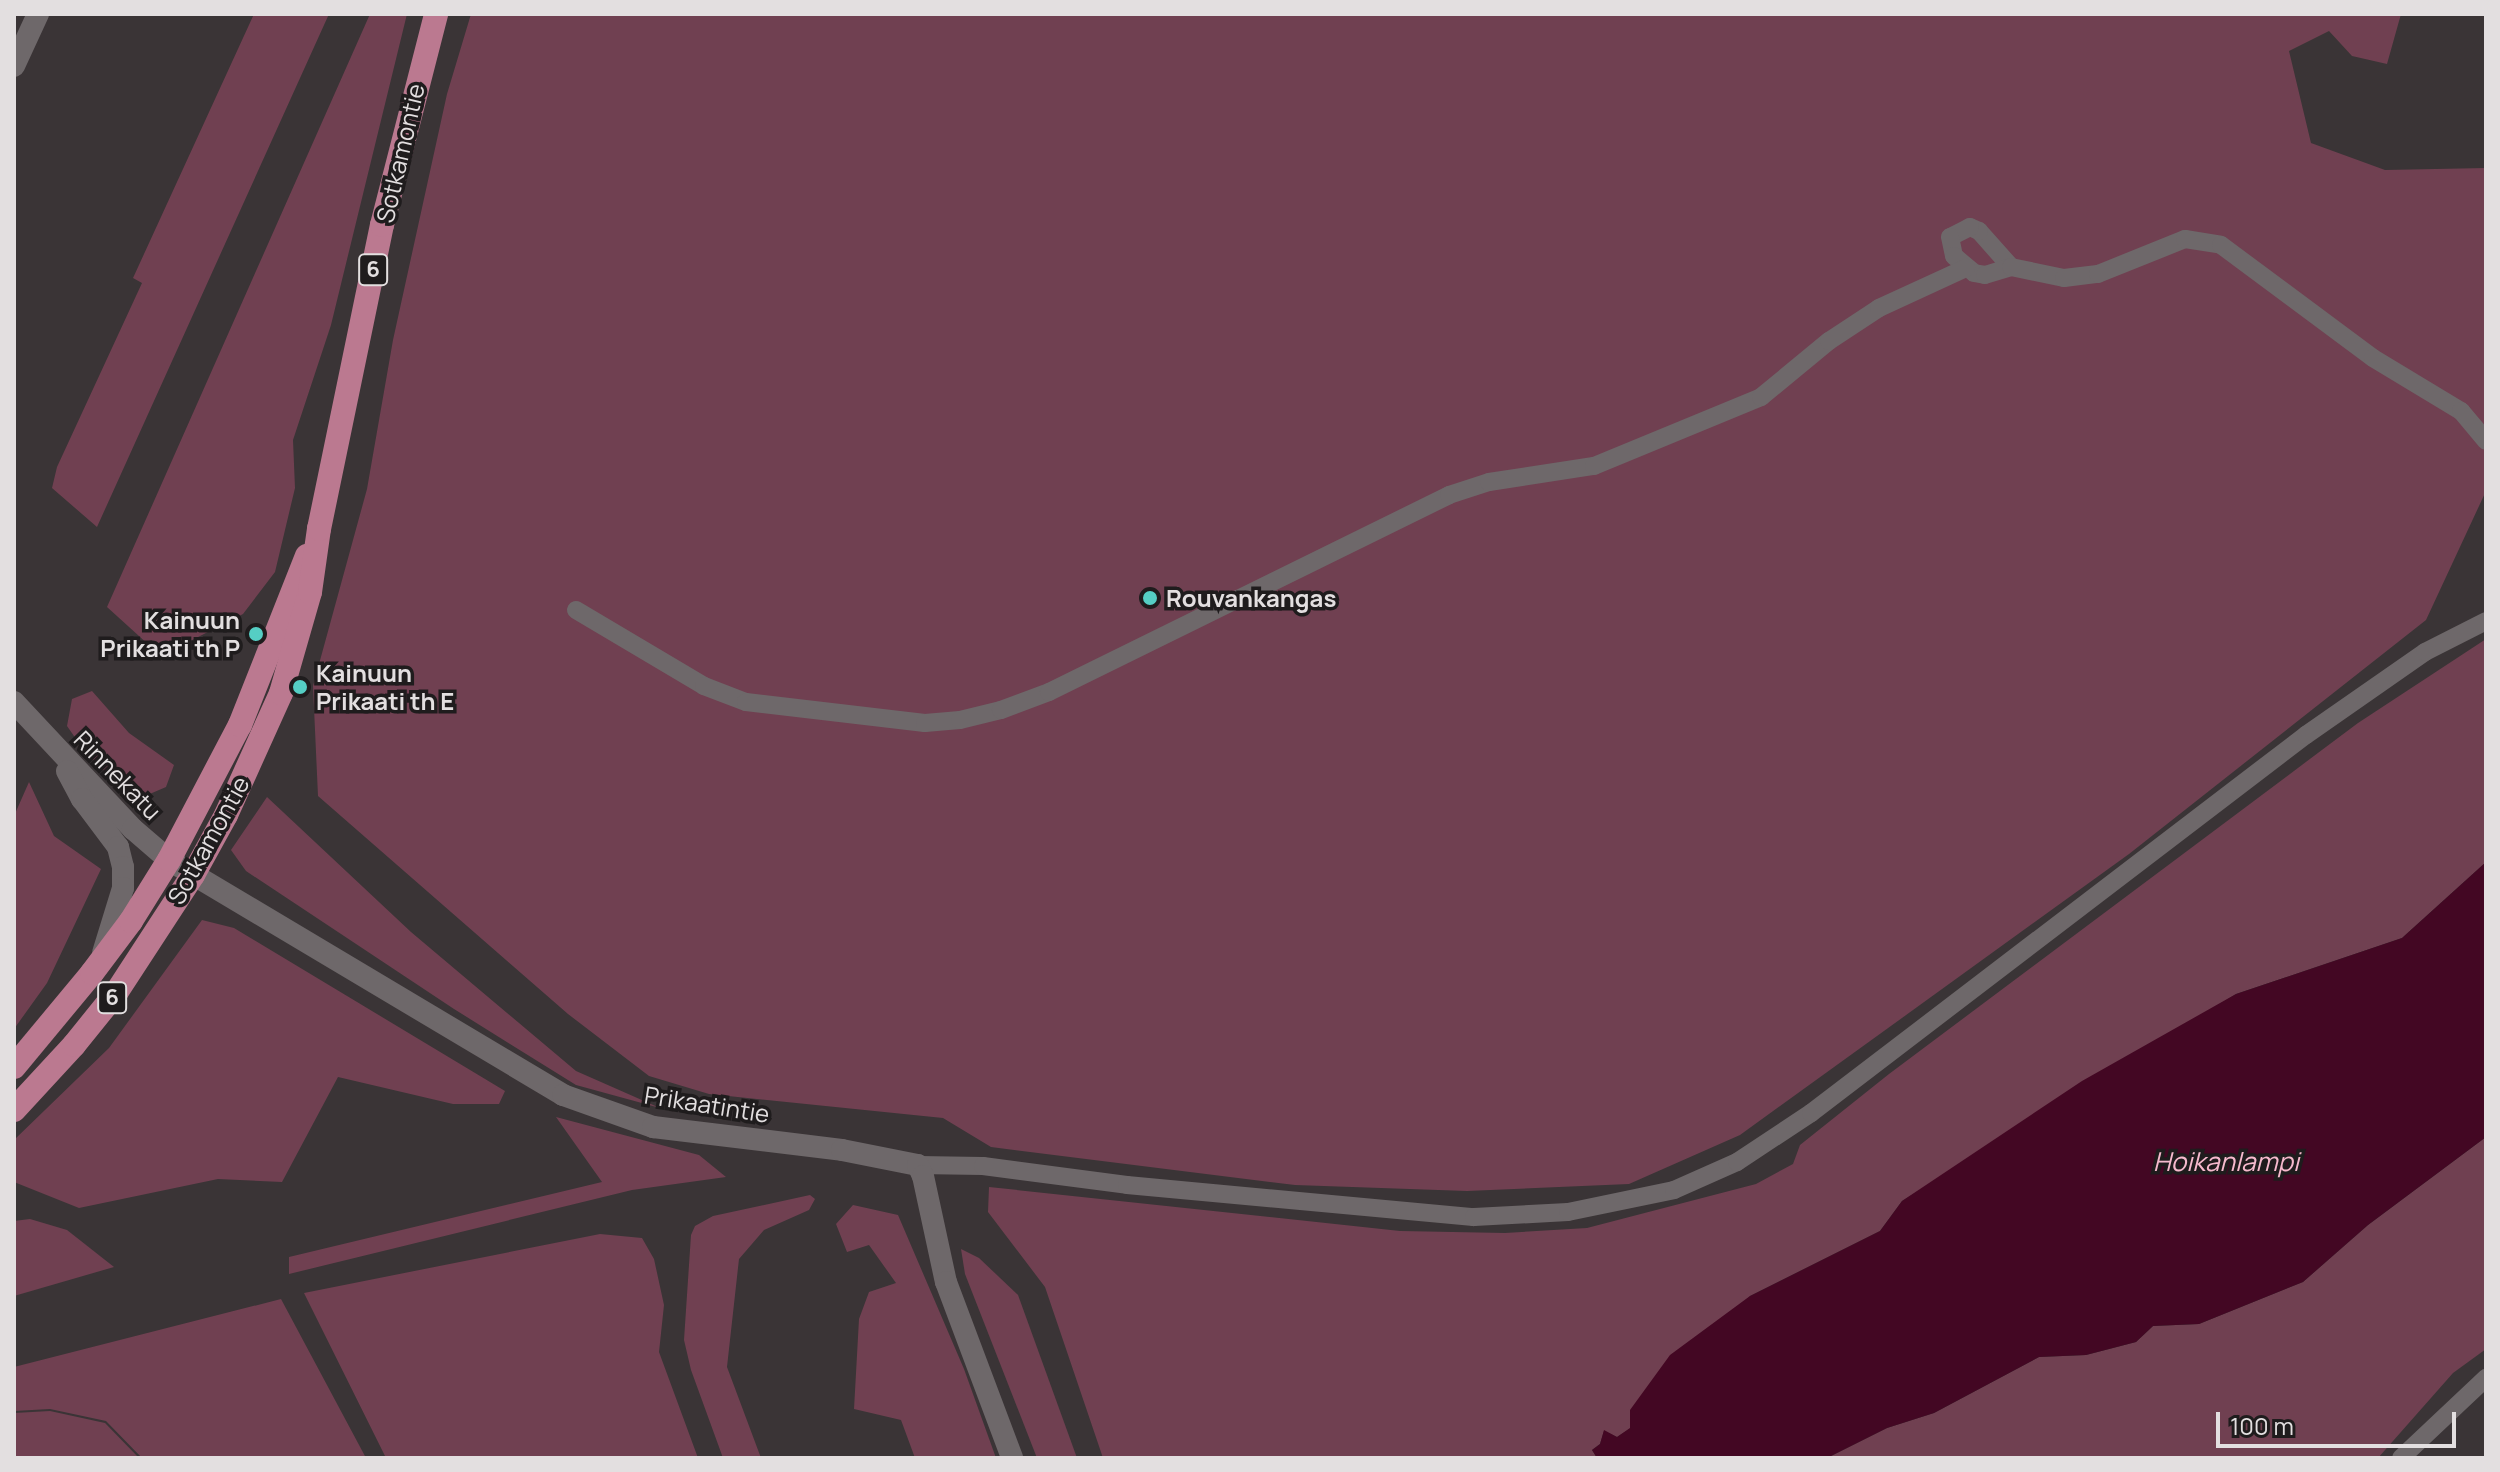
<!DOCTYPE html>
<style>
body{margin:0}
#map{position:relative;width:2500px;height:1472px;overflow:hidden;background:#3a3436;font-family:Manrope,sans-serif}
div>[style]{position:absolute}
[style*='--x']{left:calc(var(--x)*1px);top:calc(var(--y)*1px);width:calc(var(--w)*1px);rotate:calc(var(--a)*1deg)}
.green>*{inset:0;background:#704051}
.water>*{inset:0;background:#430723}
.minor>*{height:18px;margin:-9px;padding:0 9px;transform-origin:9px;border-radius:9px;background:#6e686a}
.tertiary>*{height:22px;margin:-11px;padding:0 11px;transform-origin:11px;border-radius:11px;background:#6e686a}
.trunk>*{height:24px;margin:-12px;padding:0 12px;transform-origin:12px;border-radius:12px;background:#bb7990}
.dots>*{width:22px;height:22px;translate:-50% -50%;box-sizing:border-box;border:4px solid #1f1c1d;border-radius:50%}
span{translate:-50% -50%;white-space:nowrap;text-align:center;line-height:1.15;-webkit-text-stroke:7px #1f1c1d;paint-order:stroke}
.shield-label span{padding:2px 6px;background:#1f1c1d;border:2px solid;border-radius:6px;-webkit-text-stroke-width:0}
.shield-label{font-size:22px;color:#e3dfe0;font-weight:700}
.street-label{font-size:24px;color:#e3dfe0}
.poi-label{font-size:24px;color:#e3dfe0;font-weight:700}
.left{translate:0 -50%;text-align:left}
.right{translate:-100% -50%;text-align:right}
.water-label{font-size:26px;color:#f6b9cd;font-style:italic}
.frame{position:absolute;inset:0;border:16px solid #e3dfe0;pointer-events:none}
.scale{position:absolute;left:2216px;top:1412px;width:240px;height:36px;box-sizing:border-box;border:4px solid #e3dfe0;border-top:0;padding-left:10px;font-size:24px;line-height:28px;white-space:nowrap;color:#e3dfe0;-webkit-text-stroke:6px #1f1c1d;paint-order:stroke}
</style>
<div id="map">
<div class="green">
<i style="clip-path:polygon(254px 14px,329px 14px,97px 527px,52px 488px,57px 467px,142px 283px,133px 278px)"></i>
<i style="clip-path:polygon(370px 14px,407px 14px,331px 325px,293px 440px,295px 488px,275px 572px,243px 614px,161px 656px,107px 607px)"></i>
<i style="clip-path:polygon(471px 14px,2401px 14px,2387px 64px,2352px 56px,2329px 31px,2289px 51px,2311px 143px,2385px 170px,2486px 168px,2486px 491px,2426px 620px,2129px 854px,1740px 1135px,1629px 1184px,1467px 1191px,1295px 1185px,991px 1147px,943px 1118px,709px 1094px,649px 1076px,568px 1014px,318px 796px,313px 686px,367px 489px,393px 340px,447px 94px)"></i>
<i style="clip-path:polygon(2486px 639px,2486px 862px,2402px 938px,2236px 994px,1902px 1201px,1880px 1231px,1750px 1296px,1631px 1428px,1617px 1437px,1604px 1431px,1600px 1444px,1592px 1450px,1597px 1458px,1103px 1458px,1045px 1287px,988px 1212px,989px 1187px,1400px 1231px,1505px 1233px,1587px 1228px,1756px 1184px,1793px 1164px,1800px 1145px,1889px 1074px,2358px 723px)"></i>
<i style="clip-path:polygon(92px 691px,129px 733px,174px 765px,166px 787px,145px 796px,112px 779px,83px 749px,67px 726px,72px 699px)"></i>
<i style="clip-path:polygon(29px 782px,54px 836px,101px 869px,47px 983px,14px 1029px,14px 816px)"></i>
<i style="clip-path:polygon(267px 797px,411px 932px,576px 1071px,660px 1108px,576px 1085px,454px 1009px,246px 871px,231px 850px)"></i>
<i style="clip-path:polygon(202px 920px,234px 928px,505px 1091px,499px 1104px,453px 1104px,338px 1077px,282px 1182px,218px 1179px,79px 1208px,14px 1182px,14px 1140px,109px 1048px)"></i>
<i style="clip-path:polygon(556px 1117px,699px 1155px,726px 1177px,632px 1190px,289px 1274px,289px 1257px,602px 1182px)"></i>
<i style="clip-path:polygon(2486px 1137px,2486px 1349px,2453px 1373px,2378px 1458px,1827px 1458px,1887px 1428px,1934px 1413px,2039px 1357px,2086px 1355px,2136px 1342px,2153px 1326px,2199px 1324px,2303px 1282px,2368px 1225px)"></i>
<i style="clip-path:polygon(810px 1195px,815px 1199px,809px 1210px,764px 1230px,739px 1259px,727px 1367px,761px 1458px,723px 1458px,691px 1370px,684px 1340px,691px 1235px,695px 1226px,713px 1216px)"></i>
<i style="clip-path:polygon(853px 1205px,898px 1215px,964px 1369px,996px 1458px,915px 1458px,901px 1420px,854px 1409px,859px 1319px,869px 1292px,896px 1283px,869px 1245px,847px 1252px,836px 1224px)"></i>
<i style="clip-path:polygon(30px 1219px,67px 1230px,114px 1267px,14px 1296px,14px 1221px)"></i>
<i style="clip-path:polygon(600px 1234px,642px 1238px,654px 1259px,664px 1305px,659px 1352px,698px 1458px,386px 1458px,304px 1293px)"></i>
<i style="clip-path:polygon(961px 1249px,979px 1258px,1018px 1295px,1077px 1458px,1037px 1458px,965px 1274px)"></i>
<i style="clip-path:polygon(281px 1299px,366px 1458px,142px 1458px,106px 1421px,50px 1409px,14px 1411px,14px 1367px)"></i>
<i style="clip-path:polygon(50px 1411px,105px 1423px,139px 1458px,14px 1458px,14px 1413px)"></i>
</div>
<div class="water">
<i style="clip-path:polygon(2486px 862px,2486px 1137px,2368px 1225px,2303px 1282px,2199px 1324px,2153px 1326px,2136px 1342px,2086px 1355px,2039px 1357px,1934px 1413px,1887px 1428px,1827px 1458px,1597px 1458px,1592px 1450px,1600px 1444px,1604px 1430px,1617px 1437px,1630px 1428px,1630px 1410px,1670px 1355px,1750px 1296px,1880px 1231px,1902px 1201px,2082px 1081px,2236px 994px,2402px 938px)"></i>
</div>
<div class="minor">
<i style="--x:2011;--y:267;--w:48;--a:-131.6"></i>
<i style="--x:1979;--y:231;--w:10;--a:-156"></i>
<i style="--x:1970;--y:227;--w:22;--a:153"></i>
<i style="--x:1950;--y:237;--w:19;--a:78"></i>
<i style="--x:1954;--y:256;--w:26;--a:40"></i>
<i style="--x:1974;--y:273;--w:11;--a:10"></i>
<i style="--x:1985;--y:275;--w:27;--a:-17"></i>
<i style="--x:2011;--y:267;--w:54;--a:11.7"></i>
<i style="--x:2064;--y:278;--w:34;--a:-7"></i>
<i style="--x:2098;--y:274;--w:94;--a:-21.9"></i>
<i style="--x:2185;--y:239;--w:36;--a:9"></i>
<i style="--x:2221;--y:245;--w:189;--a:36.6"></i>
<i style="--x:2373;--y:358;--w:103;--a:31.1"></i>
<i style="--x:2461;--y:411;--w:39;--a:50"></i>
<i style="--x:576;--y:610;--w:149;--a:30.7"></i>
<i style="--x:704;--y:686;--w:45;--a:20.9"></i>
<i style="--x:746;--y:702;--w:180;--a:6.7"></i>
<i style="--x:925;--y:723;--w:35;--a:-5"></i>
<i style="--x:960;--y:720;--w:42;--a:-13.7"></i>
<i style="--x:1001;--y:710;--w:51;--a:-20.6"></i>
<i style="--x:1049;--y:692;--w:446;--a:-26.2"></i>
<i style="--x:1449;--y:495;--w:42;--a:-18"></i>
<i style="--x:1489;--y:482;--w:106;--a:-8.7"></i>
<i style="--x:1594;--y:466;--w:181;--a:-22.4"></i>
<i style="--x:1761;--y:397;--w:88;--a:-39.5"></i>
<i style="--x:1829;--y:341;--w:60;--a:-33.4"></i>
<i style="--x:1879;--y:308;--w:96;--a:-24.7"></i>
<i style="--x:918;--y:1165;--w:65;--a:0.9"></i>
<i style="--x:983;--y:1166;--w:145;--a:7.5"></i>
<i style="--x:1127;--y:1185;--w:348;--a:5.3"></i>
<i style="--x:1474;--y:1217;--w:94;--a:-3"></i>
<i style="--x:1568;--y:1212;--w:108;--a:-11.7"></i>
<i style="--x:1674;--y:1190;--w:69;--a:-24"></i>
<i style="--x:1737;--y:1162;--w:89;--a:-33.5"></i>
<i style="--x:1811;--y:1113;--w:623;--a:-37.37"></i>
<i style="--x:2306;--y:735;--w:145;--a:-34.9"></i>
<i style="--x:2425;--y:652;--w:68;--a:-26.9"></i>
<i style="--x:2401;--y:1458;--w:117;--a:-43.3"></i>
</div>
<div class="tertiary">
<i style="--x:14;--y:66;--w:57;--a:-65.2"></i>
<i style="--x:14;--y:702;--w:174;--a:46.9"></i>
<i style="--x:133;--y:829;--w:48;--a:40.7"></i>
<i style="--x:169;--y:860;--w:459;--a:30.8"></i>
<i style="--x:563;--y:1095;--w:96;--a:19.6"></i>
<i style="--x:653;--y:1127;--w:190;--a:6.9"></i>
<i style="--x:842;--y:1150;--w:77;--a:11.2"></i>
<i style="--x:918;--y:1165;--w:12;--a:66"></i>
<i style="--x:923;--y:1176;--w:108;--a:77.8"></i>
<i style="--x:946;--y:1282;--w:188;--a:69.4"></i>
<i style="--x:67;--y:771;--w:32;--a:62"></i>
<i style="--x:82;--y:799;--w:60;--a:53.1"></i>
<i style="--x:118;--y:847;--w:21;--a:76"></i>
<i style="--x:123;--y:867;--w:21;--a:90"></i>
<i style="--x:123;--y:888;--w:68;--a:107.1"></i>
</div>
<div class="trunk">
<i style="--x:14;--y:1067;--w:122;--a:-50.3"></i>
<i style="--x:92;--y:973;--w:65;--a:-53.1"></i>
<i style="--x:131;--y:921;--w:72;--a:-58.1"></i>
<i style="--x:169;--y:860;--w:153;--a:-62.3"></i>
<i style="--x:240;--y:725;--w:182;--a:-68.4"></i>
<i style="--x:14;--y:1110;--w:88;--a:-47.3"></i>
<i style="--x:74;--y:1045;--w:67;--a:-51.1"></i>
<i style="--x:116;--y:993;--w:141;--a:-56.9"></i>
<i style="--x:193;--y:875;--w:68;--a:-61.2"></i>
<i style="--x:226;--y:815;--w:134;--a:-65.7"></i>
<i style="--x:281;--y:693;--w:105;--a:-74"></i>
<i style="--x:310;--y:592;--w:64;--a:-81.9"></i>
<i style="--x:319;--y:529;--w:310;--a:-78.3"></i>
<i style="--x:382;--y:225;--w:218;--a:-75.6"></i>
</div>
<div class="dots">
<i style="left:1150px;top:598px;background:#55cec4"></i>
<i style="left:256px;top:634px;background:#55cec4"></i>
<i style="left:300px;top:687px;background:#55cec4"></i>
</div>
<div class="shield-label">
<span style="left:373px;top:270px">6</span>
<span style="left:112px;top:998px">6</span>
</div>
<div class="street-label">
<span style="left:400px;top:153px;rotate:-77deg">Sotkamontie</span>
<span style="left:118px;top:775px;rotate:46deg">Rinnekatu</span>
<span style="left:208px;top:840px;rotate:-61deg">Sotkamontie</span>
<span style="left:707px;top:1104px;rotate:9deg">Prikaatintie</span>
</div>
<div class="poi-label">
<span class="left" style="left:1166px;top:598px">Rouvankangas</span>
<span class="right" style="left:240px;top:634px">Kainuun<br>Prikaati th P</span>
<span class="left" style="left:316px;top:687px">Kainuun<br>Prikaati th E</span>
</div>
<div class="water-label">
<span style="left:2226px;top:1162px">Hoikanlampi</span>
</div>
<div class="frame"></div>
<div class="scale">100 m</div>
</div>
